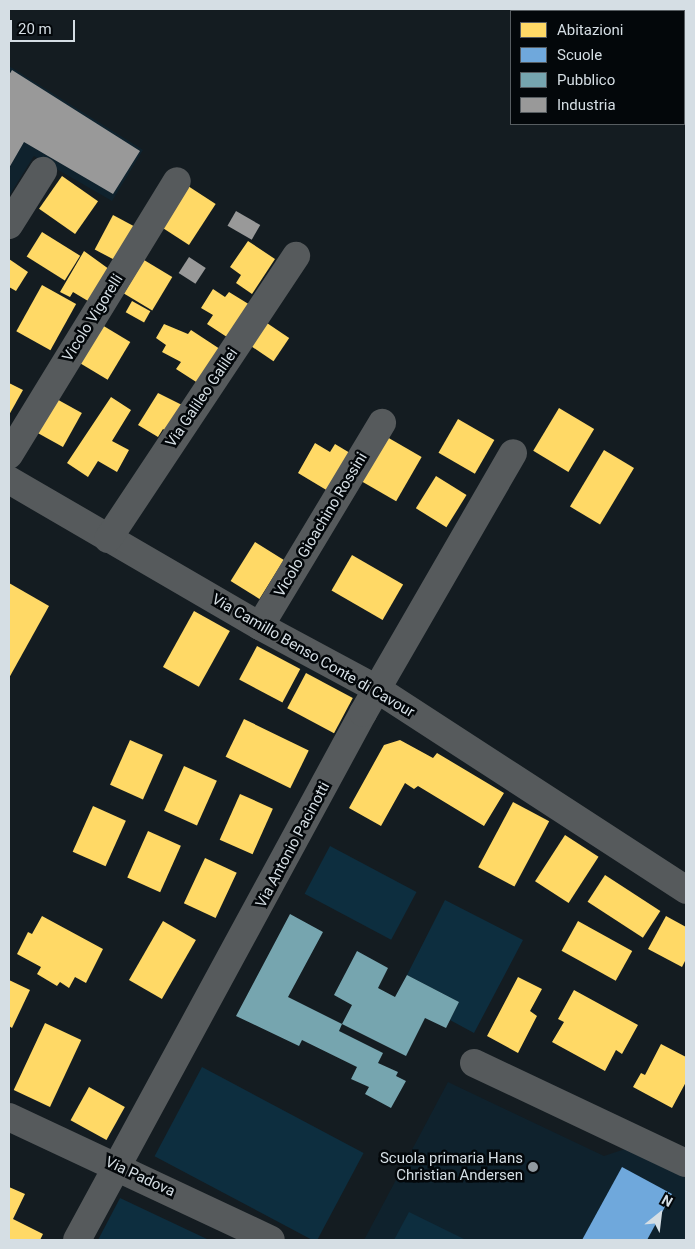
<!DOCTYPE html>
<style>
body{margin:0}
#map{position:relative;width:695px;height:1249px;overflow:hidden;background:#141c21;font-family:Roboto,sans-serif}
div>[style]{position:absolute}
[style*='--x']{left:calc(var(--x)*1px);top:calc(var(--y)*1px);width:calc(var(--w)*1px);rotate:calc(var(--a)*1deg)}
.built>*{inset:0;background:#0f222d}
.green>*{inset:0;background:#0d2e3f;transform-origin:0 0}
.homes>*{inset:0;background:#ffd966;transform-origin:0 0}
.schools>*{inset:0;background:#6fa8dc}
.public>*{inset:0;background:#76a5af}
.industry>*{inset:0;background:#999;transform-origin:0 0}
.minor>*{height:28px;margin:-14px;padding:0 14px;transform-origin:14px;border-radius:14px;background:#565a5c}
.dots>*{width:14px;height:14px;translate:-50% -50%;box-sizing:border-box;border:2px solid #03070a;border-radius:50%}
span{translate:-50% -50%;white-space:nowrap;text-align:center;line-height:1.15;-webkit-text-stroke:5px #03070a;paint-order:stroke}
.street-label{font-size:15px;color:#d5dee4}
.poi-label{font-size:15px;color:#d5dee4}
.right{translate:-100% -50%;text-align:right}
.frame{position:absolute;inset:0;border:10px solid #d5dee4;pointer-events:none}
.legend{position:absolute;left:510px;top:10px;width:175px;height:115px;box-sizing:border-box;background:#03070a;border:1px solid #575d61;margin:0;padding:6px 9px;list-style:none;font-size:15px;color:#d5dee4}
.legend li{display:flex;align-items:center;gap:10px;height:25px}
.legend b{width:25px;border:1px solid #575d61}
.north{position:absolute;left:635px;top:1189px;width:50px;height:50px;-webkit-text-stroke:4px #03070a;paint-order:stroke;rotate:29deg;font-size:14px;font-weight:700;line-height:20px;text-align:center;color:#d5dee4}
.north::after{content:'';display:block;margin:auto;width:18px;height:22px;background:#d5dee4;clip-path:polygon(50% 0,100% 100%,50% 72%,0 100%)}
.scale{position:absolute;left:10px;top:20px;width:65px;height:22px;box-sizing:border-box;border:2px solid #d5dee4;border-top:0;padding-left:6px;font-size:15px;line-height:18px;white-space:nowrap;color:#d5dee4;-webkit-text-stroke:4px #03070a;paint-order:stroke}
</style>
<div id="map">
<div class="built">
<i style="clip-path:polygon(586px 9px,686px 9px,686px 80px,684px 11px)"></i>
<i style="clip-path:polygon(9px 66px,143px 150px,112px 201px,34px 156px,9px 196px)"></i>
<i style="clip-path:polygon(448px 1082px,604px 1156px,625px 1149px,686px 1178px,686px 1240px,364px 1240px)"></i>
</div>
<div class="green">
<i style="left:330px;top:846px;width:98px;height:54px;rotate:28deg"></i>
<i style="clip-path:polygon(445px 900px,523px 940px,474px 1033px,450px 1020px,459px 1002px,407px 975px)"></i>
<i style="left:202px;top:1067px;width:183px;height:101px;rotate:28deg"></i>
<i style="clip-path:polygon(120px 1198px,209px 1240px,98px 1240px)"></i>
<i style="clip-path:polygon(409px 1212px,464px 1239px,464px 1240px,394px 1240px)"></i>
</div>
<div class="homes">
<i style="left:62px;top:176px;width:44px;height:40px;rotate:35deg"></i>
<i style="left:188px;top:186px;width:33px;height:49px;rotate:33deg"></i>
<i style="left:113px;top:215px;width:27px;height:39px;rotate:28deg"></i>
<i style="left:42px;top:232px;width:45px;height:29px;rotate:32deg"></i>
<i style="clip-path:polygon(248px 241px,275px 259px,252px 294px,236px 283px,241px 275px,230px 267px)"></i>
<i style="clip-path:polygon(84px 251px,113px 272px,93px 304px,73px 292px,70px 297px,60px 292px)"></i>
<i style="clip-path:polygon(9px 259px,28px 272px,16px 291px,9px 287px)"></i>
<i style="left:144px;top:260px;width:33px;height:39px;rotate:31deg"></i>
<i style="left:42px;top:285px;width:39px;height:53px;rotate:29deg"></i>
<i style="clip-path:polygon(213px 289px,225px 297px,229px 292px,255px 308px,233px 341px,207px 324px,213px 315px,201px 308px)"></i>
<i style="left:132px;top:301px;width:21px;height:13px;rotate:29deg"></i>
<i style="left:261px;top:319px;width:34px;height:28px;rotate:34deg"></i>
<i style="clip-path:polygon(164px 324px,188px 334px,191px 330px,226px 353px,204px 387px,176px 369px,181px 362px,162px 352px,166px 345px,156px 338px)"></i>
<i style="left:102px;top:325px;width:33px;height:44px;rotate:31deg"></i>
<i style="clip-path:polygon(9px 383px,23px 390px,9px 415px)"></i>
<i style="clip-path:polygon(158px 393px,190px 409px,174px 436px,163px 429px,158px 437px,138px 425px)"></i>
<i style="left:53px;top:397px;width:33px;height:39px;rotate:29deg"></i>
<i style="clip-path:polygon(111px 397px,131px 410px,112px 441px,129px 450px,117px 472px,98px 461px,88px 477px,67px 463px)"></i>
<i style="left:559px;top:408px;width:41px;height:50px;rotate:31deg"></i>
<i style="left:458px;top:419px;width:42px;height:39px;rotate:30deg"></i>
<i style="left:387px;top:437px;width:40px;height:51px;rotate:30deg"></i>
<i style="clip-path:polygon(315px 443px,330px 452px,335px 444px,350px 453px,328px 491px,298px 473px)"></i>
<i style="left:604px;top:450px;width:35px;height:66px;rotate:31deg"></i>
<i style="left:436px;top:476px;width:36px;height:38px;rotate:32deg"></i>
<i style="left:255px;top:542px;width:34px;height:46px;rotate:32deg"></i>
<i style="left:352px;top:555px;width:59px;height:41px;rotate:30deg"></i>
<i style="clip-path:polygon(9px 583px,49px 606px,9px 678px)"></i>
<i style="left:194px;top:611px;width:41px;height:64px;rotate:29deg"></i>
<i style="left:257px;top:646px;width:49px;height:38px;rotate:28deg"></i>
<i style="left:306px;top:673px;width:53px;height:40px;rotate:28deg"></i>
<i style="left:244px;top:719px;width:72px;height:42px;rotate:26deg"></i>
<i style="left:130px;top:740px;width:36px;height:49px;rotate:24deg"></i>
<i style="clip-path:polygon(400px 740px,433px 758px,437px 753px,504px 793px,484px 826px,418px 786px,414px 789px,405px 783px,381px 826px,349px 808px,384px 745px)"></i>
<i style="left:184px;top:766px;width:36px;height:49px;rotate:24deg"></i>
<i style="left:240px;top:794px;width:36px;height:50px;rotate:24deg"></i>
<i style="left:513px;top:802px;width:41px;height:74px;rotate:28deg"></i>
<i style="left:93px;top:806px;width:36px;height:50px;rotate:24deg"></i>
<i style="left:148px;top:831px;width:36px;height:51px;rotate:24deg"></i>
<i style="left:565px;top:835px;width:40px;height:55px;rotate:33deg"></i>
<i style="left:205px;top:858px;width:35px;height:50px;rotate:25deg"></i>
<i style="left:605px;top:875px;width:66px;height:32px;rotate:33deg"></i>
<i style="clip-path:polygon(42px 916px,103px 949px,86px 983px,75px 977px,69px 988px,60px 982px,57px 986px,37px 974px,41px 967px,17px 954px,28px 932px,32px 934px)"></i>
<i style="clip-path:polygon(666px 916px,686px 927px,686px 959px,682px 967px,648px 949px)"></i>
<i style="left:163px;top:921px;width:38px;height:68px;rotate:30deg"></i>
<i style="left:578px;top:921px;width:62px;height:34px;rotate:29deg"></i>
<i style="clip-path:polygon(518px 977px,542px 989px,530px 1011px,537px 1016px,518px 1053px,487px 1036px)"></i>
<i style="clip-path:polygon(9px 980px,30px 990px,12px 1028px,9px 1026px)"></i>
<i style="clip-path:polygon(574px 990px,638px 1025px,622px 1054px,616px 1050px,605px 1071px,552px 1042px,564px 1022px,558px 1019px)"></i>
<i style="left:45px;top:1023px;width:40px;height:74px;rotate:25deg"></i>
<i style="clip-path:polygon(661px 1044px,686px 1057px,686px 1082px,672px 1108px,633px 1087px,641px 1073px,645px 1075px)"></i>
<i style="left:89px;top:1087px;width:41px;height:38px;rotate:29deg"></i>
<i style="clip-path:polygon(9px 1187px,25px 1194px,13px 1219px,43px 1234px,40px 1240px,9px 1240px)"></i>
</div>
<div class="schools">
<i style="clip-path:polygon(622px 1167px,672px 1194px,647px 1240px,582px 1240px)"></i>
</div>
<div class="public">
<i style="clip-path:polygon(290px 914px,323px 932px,288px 997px,342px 1024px,339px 1031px,383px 1053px,378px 1063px,398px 1072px,396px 1076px,406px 1081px,391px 1108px,365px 1094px,369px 1087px,351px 1079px,357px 1067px,302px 1040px,299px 1046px,236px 1016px)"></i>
<i style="clip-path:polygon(357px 951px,388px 968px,378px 988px,395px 997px,407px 975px,459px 1002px,446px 1028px,425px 1018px,406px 1056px,342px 1024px,352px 1005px,334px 995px)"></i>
</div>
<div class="industry">
<i style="clip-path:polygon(586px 9px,686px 9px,686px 80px,684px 11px)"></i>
<i style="clip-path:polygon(12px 70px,140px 151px,113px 194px,24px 142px,9px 168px,9px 75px)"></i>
<i style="left:236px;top:211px;width:28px;height:17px;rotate:30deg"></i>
<i style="left:189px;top:257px;width:20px;height:19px;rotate:33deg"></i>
</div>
<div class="minor">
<i style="--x:9;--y:225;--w:64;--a:-57.8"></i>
<i style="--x:9;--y:455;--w:321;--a:-58.5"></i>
<i style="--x:9;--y:480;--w:290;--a:30.2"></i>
<i style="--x:260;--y:626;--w:133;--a:28.3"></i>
<i style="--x:377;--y:689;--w:369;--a:33"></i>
<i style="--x:108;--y:539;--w:340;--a:-56.4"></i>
<i style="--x:260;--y:626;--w:237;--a:-59"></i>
<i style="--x:474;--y:1063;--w:234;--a:25.3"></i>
<i style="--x:9;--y:1117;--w:289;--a:25.1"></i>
<i style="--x:77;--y:1240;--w:600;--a:-61.51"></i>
<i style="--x:363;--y:713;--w:300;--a:-60"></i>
</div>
<div class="dots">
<i style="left:533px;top:1167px;background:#919aa0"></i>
</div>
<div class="street-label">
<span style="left:93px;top:318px;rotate:-58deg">Vicolo Vigorelli</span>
<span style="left:202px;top:398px;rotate:-56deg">Via Galileo Galilei</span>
<span style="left:321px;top:525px;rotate:-59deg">Vicolo Gioachino Rossini</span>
<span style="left:313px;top:656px;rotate:30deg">Via Camillo Benso Conte di Cavour</span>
<span style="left:293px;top:845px;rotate:-62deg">Via Antonio Pacinotti</span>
<span style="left:140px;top:1177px;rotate:25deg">Via Padova</span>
</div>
<div class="poi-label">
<span class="right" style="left:523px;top:1167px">Scuola primaria Hans<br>Christian Andersen</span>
</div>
<div class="frame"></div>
<ul class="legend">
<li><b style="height:14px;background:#ffd966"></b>Abitazioni</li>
<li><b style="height:14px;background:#6fa8dc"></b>Scuole</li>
<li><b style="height:14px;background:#76a5af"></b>Pubblico</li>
<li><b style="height:14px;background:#999"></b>Industria</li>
</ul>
<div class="north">N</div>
<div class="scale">20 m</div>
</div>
